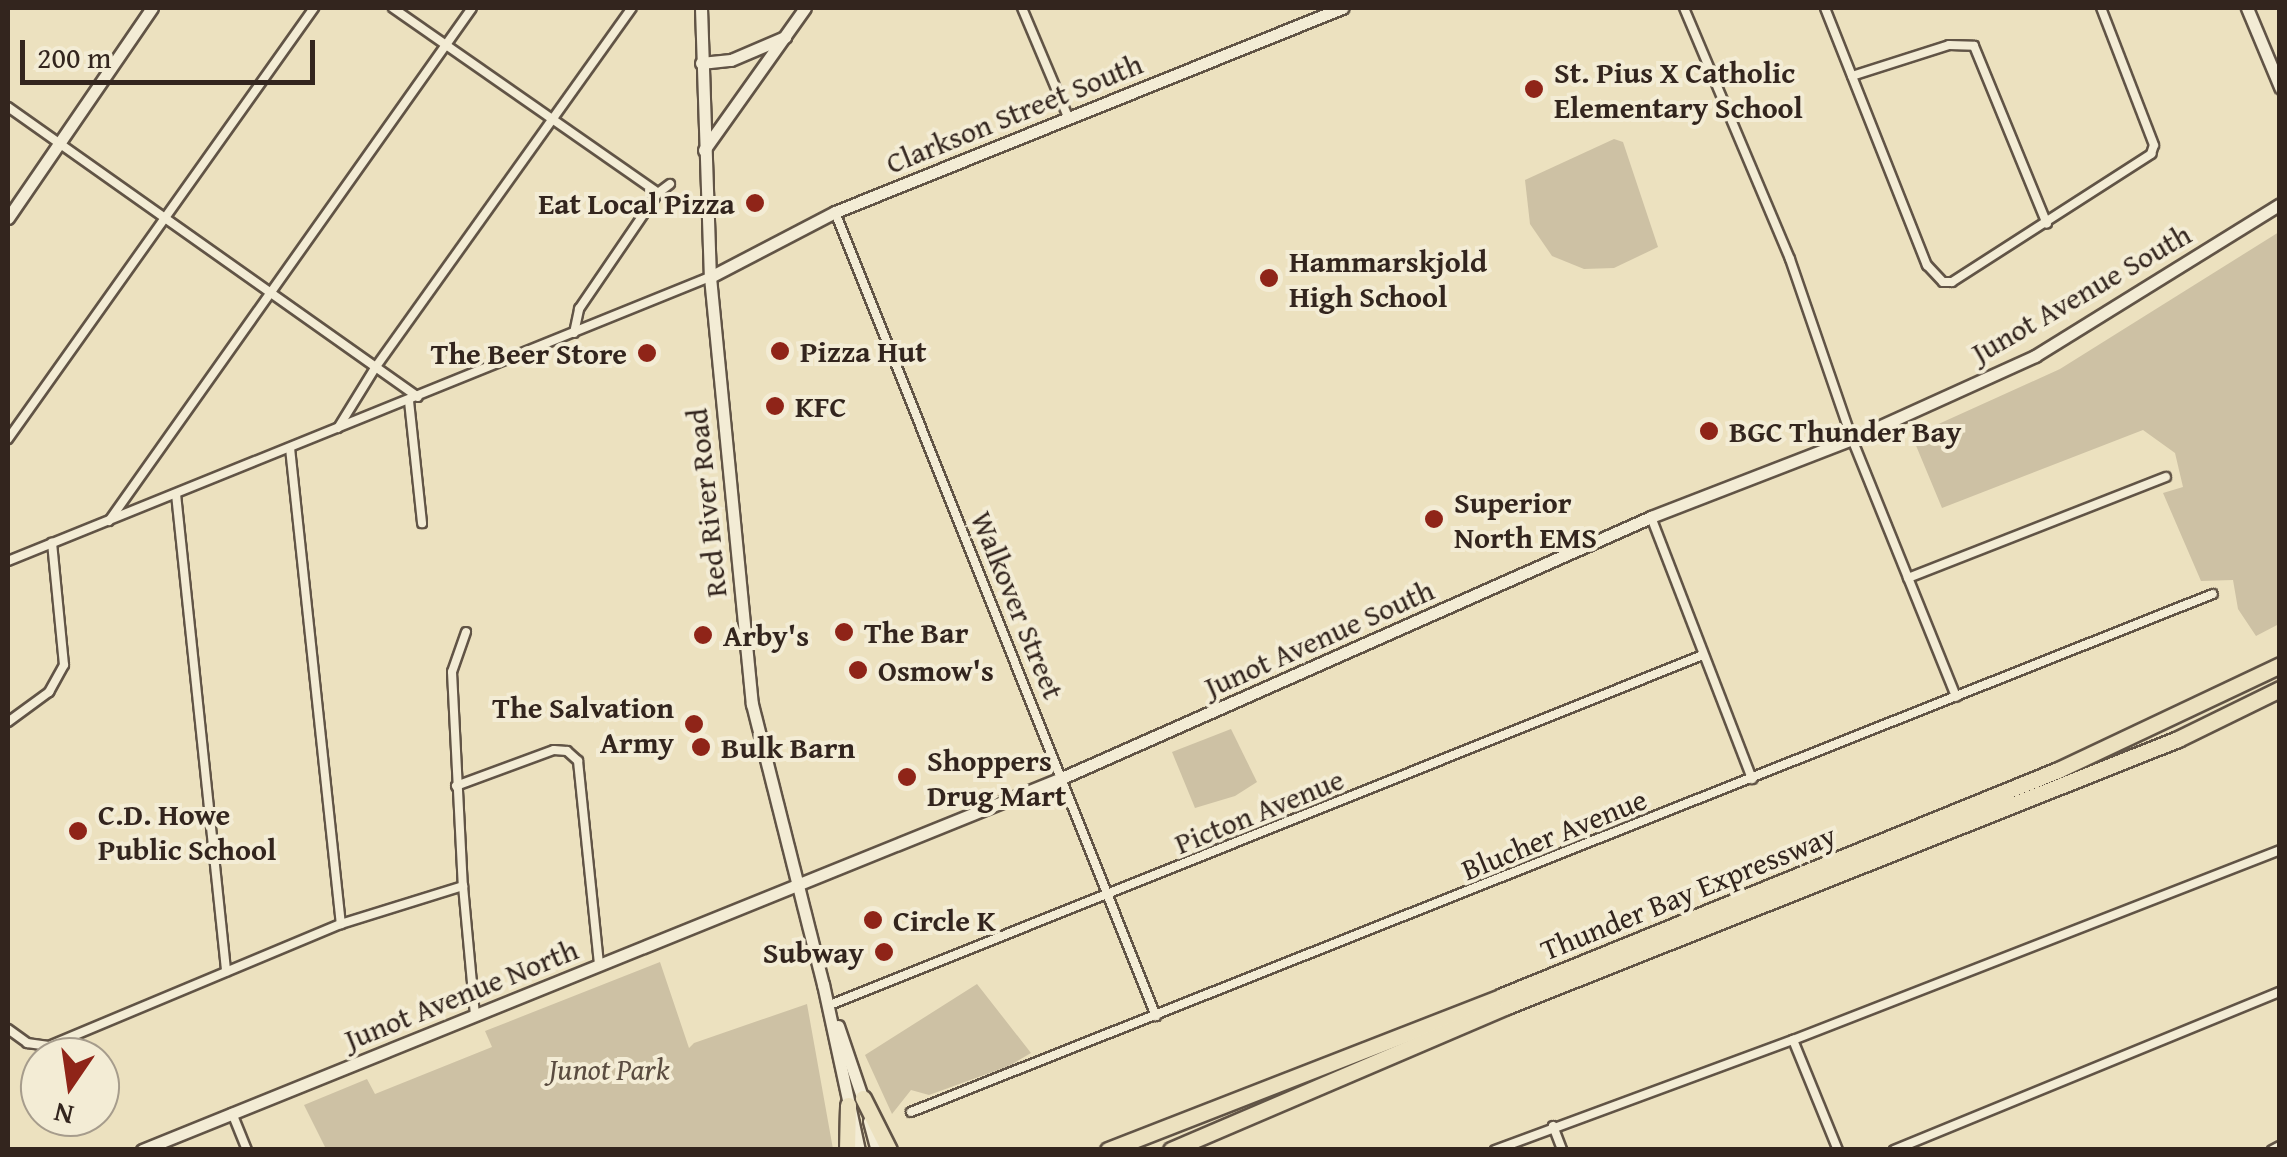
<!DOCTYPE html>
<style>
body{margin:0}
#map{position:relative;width:2287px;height:1157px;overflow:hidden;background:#ece1bf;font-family:"Gentium Book Plus",serif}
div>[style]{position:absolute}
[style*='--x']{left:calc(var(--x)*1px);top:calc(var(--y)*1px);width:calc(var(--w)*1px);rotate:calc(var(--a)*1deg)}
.green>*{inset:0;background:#cdc1a4}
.roads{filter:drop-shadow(2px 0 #615446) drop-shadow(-2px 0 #615446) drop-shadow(0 2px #615446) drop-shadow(0 -2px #615446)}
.street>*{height:8px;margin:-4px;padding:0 4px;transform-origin:4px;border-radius:4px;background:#f3ecd5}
.secondary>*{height:11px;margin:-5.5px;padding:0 5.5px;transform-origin:5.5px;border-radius:5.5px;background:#f3ecd5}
.highway>*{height:15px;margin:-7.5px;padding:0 7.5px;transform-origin:7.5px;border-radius:7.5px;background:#ece1bf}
.dots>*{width:28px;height:28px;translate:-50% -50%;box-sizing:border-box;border:5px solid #f3ecd5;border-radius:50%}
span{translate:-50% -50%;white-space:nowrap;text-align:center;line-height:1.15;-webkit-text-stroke:8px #f3ecd5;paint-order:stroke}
.poi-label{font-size:30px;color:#33251e;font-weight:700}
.left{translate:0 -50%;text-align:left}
.right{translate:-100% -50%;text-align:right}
.street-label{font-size:30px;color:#33251e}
.park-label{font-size:30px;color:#5a4c40;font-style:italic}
.frame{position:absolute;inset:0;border:10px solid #33251e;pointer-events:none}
.north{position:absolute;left:20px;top:1037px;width:100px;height:100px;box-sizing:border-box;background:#f3ecd5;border:2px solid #a69c8c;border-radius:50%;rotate:193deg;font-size:28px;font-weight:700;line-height:40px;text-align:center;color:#33251e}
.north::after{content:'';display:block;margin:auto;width:35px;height:45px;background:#8f2418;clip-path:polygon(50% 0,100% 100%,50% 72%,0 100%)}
.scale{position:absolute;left:20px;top:40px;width:295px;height:45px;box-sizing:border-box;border:5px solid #33251e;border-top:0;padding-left:12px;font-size:30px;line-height:35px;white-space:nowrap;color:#33251e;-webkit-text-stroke:8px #f3ecd5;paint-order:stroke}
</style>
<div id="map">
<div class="green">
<i style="clip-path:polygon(1614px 139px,1623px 142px,1658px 247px,1614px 268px,1584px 269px,1552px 256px,1530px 224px,1525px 180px)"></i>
<i style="clip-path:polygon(2279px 232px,2279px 624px,2256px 636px,2238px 609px,2233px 580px,2201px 581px,2163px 493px,2183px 487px,2175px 453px,2143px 430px,1942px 508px,1912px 436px,2060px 369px)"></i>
<i style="clip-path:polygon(1231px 729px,1257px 782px,1235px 796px,1195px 808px,1172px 752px)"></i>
<i style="clip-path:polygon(660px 962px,689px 1048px,694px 1043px,807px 1004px,833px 1149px,326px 1149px,304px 1105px,367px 1079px,375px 1094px,492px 1047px,485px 1031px)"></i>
<i style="clip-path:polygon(977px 984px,1031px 1053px,1009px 1066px,929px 1095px,911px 1090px,892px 1114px,865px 1055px)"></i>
</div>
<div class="roads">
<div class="street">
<i style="--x:393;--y:8;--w:323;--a:34.9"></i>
<i style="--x:1022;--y:8;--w:118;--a:67.1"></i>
<i style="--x:1684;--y:8;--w:272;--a:67.1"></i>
<i style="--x:1790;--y:259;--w:190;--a:71"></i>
<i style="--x:1852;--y:439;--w:278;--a:68"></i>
<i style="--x:1825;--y:8;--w:277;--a:68.4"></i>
<i style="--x:1927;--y:265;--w:23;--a:47"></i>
<i style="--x:1943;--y:282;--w:9;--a:0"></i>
<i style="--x:1952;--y:282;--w:237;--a:-32.7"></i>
<i style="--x:2151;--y:154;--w:9;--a:-72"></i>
<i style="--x:2154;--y:145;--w:147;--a:-111.1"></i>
<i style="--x:1852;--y:76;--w:102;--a:-17.7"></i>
<i style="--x:1949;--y:45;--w:25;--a:2"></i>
<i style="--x:1974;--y:46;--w:192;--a:67.7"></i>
<i style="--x:8;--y:107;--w:502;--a:35.27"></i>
<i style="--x:835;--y:212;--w:866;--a:68.24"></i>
<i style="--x:574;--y:333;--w:25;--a:-78"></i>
<i style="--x:579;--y:309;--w:140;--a:-55.7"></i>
<i style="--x:658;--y:193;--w:15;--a:-37"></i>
<i style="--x:409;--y:401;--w:123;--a:83.9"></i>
<i style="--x:338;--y:428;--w:70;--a:-58.3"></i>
<i style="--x:375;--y:368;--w:442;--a:-54.5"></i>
<i style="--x:8;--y:439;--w:529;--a:-54.63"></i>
<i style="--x:290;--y:448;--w:479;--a:83.9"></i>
<i style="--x:176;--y:494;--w:480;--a:84"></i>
<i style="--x:1651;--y:517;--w:281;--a:68.9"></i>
<i style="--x:109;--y:521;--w:628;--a:-54.72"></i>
<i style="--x:8;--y:561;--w:757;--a:-22.03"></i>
<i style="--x:1908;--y:578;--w:277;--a:-21.4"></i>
<i style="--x:466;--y:632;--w:42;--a:109.3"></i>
<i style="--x:452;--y:672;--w:214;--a:87.1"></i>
<i style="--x:463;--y:886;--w:131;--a:84.7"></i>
<i style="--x:8;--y:722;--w:51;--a:-36.2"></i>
<i style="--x:49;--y:692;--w:31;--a:-61"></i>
<i style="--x:64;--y:665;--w:123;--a:-95.6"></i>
<i style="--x:456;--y:786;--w:104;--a:-20.2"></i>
<i style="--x:554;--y:750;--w:13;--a:4"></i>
<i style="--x:567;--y:751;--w:15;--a:42"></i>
<i style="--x:578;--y:761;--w:205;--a:84.1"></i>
<i style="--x:830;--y:1005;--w:941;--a:-21.85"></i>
<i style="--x:8;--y:1029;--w:24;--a:36"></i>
<i style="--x:27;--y:1043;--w:22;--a:8"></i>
<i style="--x:49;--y:1046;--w:316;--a:-22.7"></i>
<i style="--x:341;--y:924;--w:128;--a:-17.3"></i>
<i style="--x:1793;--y:1040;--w:119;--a:67.8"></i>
<i style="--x:911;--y:1112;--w:1401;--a:-21.7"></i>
<i style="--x:232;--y:1113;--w:40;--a:68"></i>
<i style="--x:1553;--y:1126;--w:26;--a:69"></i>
<i style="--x:1495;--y:1150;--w:318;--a:-20.3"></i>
<i style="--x:1793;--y:1040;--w:523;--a:-21.31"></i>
<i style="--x:1894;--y:1150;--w:417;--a:-22.3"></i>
<i style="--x:2272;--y:1150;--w:9;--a:-27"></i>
</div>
<div class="secondary">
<i style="--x:701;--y:8;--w:269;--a:88.1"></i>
<i style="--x:710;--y:277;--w:429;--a:84.4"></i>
<i style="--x:752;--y:704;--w:289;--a:75.8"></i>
<i style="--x:823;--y:984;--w:170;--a:77.8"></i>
<i style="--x:2247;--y:8;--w:86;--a:67.3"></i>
<i style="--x:701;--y:63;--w:30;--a:-6"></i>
<i style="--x:731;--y:60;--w:59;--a:-23.1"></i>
<i style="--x:704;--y:150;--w:174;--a:-54.6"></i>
<i style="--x:8;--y:218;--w:255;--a:-55.6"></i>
<i style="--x:710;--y:277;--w:141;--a:-27.5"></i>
<i style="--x:835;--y:212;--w:547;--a:-21.92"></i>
<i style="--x:838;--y:1026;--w:81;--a:71.3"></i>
<i style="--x:869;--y:1121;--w:30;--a:75"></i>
<i style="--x:142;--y:1150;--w:995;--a:-22.03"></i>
<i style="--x:1064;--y:777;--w:642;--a:-23.89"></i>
<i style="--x:1651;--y:517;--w:216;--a:-21.2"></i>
<i style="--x:1852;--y:439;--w:201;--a:-24.4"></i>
<i style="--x:2035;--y:356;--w:288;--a:-31.8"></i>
</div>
<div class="highway">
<i style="--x:863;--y:1098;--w:58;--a:63.4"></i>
<i style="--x:847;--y:1150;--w:45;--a:-88.7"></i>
<i style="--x:1108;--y:1150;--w:423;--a:-21.3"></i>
<i style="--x:1502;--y:996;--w:600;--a:-22.12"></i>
<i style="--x:2058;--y:770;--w:246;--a:-25.3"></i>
<i style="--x:1171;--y:1150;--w:366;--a:-23.2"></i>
<i style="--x:1507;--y:1006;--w:722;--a:-21.7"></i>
<i style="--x:2178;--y:739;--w:114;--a:-26.1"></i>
</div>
</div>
<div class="dots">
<i style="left:1534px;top:89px;background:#8f2418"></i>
<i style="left:755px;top:203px;background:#8f2418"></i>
<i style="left:1269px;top:278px;background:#8f2418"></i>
<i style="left:780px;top:351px;background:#8f2418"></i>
<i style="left:647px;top:353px;background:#8f2418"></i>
<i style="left:775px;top:406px;background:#8f2418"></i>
<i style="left:1709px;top:431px;background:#8f2418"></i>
<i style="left:1434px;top:519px;background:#8f2418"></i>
<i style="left:844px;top:632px;background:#8f2418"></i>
<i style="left:703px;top:635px;background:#8f2418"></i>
<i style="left:858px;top:670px;background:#8f2418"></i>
<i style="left:694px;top:724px;background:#8f2418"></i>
<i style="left:701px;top:747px;background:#8f2418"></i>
<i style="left:907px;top:777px;background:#8f2418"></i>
<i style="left:78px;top:831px;background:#8f2418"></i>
<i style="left:873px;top:920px;background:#8f2418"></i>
<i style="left:884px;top:952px;background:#8f2418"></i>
</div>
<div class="poi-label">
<span class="left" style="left:1554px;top:89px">St. Pius X Catholic<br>Elementary School</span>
<span class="right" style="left:735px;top:203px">Eat Local Pizza</span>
<span class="left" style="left:1289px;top:278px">Hammarskjold<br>High School</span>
<span class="left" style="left:800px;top:351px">Pizza Hut</span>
<span class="right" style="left:627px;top:353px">The Beer Store</span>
<span class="left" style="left:795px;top:406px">KFC</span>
<span class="left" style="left:1729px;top:431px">BGC Thunder Bay</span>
<span class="left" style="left:1454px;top:519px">Superior<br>North EMS</span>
<span class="left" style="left:864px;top:632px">The Bar</span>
<span class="left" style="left:723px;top:635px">Arby's</span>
<span class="left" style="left:878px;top:670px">Osmow's</span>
<span class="right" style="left:674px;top:724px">The Salvation<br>Army</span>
<span class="left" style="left:721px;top:747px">Bulk Barn</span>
<span class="left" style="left:927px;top:777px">Shoppers<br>Drug Mart</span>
<span class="left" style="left:98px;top:831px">C.D. Howe<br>Public School</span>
<span class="left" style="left:893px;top:920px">Circle K</span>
<span class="right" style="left:864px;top:952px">Subway</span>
</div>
<div class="street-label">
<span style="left:1014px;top:113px;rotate:-22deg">Clarkson Street South</span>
<span style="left:2081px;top:293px;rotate:-30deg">Junot Avenue South</span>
<span style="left:706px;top:503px;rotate:-96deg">Red River Road</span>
<span style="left:1018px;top:605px;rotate:68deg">Walkover Street</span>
<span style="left:1319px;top:638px;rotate:-24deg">Junot Avenue South</span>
<span style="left:1259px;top:811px;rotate:-22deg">Picton Avenue</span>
<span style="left:1554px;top:834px;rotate:-22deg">Blucher Avenue</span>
<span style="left:1688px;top:892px;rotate:-22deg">Thunder Bay Expressway</span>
<span style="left:461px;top:994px;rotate:-22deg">Junot Avenue North</span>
</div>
<div class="park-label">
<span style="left:609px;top:1069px">Junot Park</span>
</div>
<div class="frame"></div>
<div class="north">N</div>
<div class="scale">200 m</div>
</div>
